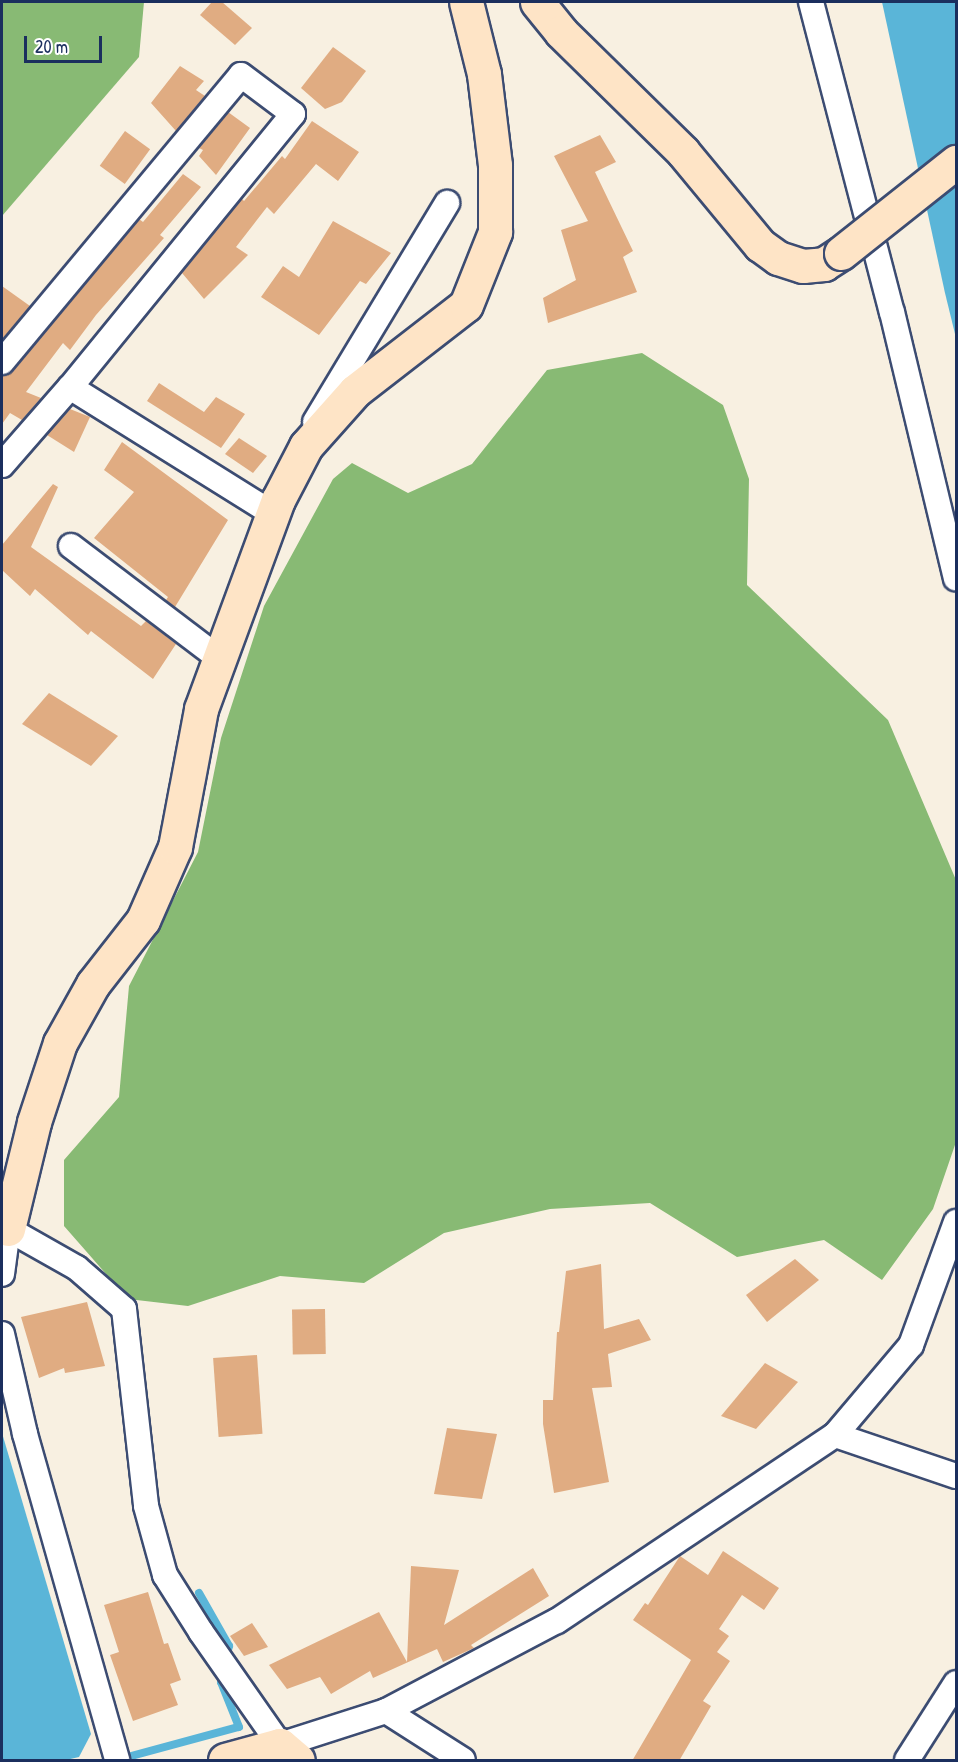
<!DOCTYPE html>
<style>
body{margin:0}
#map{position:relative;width:958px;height:1762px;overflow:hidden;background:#f8f0e1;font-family:"Patrick Hand",sans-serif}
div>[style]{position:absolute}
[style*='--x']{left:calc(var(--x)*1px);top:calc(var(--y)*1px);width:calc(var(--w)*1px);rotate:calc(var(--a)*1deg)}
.forest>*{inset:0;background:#88ba74}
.water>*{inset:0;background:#5ab5d8}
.stream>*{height:8px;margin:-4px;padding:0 4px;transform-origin:4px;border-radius:4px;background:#5ab5d8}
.building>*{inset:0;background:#e0ac82;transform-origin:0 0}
.roads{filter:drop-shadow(2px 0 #3c4c72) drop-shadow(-2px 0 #3c4c72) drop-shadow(0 2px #3c4c72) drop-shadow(0 -2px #3c4c72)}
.street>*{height:24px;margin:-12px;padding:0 12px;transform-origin:12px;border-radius:12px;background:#fff}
.secondary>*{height:33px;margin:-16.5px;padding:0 16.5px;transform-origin:16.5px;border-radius:16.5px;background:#fee4c6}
.bridges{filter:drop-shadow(2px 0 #3c4c72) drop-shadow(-2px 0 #3c4c72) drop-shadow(0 2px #3c4c72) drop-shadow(0 -2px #3c4c72)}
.secondary-bridge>*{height:33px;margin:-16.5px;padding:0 16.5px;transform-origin:16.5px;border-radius:16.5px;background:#fee4c6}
span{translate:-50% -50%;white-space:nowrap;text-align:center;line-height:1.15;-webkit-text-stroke:5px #fff;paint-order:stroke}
.frame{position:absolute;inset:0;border:3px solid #1b2f5e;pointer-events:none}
.scale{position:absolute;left:24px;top:36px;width:78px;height:27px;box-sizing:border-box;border:3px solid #1b2f5e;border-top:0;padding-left:8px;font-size:18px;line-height:21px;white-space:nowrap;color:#1b2f5e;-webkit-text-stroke:4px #fff;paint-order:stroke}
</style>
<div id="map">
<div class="forest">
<i style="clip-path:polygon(2px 2px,144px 2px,139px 57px,2px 216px)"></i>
<i style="clip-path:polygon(642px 353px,723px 405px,749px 479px,747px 585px,888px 720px,956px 880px,956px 1142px,933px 1209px,882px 1280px,824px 1240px,737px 1257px,650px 1203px,550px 1209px,444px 1233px,364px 1283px,280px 1276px,188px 1306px,128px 1299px,64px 1226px,64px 1160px,119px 1097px,129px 986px,198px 852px,221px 738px,264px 606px,333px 479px,352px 463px,408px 493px,472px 464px,547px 370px)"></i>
</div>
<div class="water">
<i style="clip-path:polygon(882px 2px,956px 2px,956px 338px,945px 293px)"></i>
<i style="clip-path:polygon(2px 1433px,91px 1734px,79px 1757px,66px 1760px,2px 1760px)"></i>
</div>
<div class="stream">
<i style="--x:199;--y:1593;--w:61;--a:60.5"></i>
<i style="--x:229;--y:1646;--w:12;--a:104"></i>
<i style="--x:120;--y:1759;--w:123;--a:-15.1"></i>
<i style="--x:239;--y:1727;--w:48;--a:-111.8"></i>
<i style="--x:221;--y:1682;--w:9;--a:-77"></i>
</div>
<div class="building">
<i style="clip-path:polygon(212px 2px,222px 2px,252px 28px,235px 45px,200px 15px)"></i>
<i style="clip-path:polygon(333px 47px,366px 71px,342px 102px,325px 109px,301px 88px)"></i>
<i style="clip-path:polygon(180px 66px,204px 81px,196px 90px,205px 96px,176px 131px,151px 103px)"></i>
<i style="clip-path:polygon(228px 112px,250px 128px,216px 175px,199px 156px,203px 150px,199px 148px)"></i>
<i style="clip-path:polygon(312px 121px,359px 152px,338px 181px,316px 164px,274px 214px,267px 207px,236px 247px,248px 255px,204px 299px,182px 273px,242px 199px,244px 201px,282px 156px,285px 159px)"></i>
<i style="left:125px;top:131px;width:31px;height:43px;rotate:36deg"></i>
<i style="clip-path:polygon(600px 135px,616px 162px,595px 172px,633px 251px,623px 257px,637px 292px,548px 323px,543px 298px,576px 280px,561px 230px,588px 221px,554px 156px)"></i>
<i style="clip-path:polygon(183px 174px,201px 187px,160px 235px,164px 238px,96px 315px,70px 350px,63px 343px,26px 392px,41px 398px,22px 420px,10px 413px,2px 424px,2px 376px,13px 371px,139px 219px,143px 222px)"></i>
<i style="clip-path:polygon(333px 221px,391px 253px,366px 284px,360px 281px,319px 335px,261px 297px,283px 266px,299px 277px)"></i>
<i style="clip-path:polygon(2px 286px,30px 306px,2px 340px)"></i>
<i style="clip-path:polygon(159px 383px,204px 412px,216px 397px,245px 414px,221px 448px,147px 401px)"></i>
<i style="clip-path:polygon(70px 409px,90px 417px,74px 452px,47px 435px)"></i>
<i style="clip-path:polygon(239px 438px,267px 456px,253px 473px,225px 454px)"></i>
<i style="clip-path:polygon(122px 442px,228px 520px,175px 607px,166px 600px,168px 597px,94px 538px,134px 492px,104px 470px)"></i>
<i style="clip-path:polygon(53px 484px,58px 487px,31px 547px,141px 626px,146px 621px,176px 644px,153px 679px,91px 631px,88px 635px,35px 589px,30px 596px,2px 570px,2px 545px)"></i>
<i style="clip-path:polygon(49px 693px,118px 736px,91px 766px,22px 724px)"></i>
<i style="clip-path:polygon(795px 1259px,819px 1280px,767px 1322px,746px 1295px)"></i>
<i style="clip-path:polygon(601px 1264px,604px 1329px,639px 1319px,651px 1340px,608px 1354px,612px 1387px,592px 1388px,609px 1482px,554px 1493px,543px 1424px,543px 1400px,553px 1400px,557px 1332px,559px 1332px,566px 1271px)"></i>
<i style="clip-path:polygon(87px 1302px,105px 1366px,65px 1373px,64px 1368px,39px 1378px,21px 1317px)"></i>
<i style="left:325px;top:1309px;width:45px;height:33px;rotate:89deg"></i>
<i style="left:257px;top:1355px;width:79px;height:44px;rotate:86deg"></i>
<i style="clip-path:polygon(765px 1363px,798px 1382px,756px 1429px,721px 1416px)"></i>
<i style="clip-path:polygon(447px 1428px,497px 1434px,482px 1499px,434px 1494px)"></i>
<i style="clip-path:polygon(723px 1551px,779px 1588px,764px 1610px,742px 1595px,719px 1629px,729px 1636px,717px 1652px,730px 1661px,703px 1701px,711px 1706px,679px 1761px,632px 1761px,691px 1660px,633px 1620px,645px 1603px,648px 1605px,680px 1556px,708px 1575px)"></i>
<i style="clip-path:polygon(411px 1566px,459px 1570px,444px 1625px,533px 1568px,549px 1596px,471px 1645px,474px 1648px,443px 1662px,437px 1649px,373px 1678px,370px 1671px,331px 1694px,320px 1677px,287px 1689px,269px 1665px,379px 1612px,407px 1662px)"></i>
<i style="clip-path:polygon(148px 1592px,164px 1644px,168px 1643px,181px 1680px,170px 1684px,178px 1705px,133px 1721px,110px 1655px,119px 1652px,104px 1605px)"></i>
<i style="clip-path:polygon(252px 1623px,268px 1647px,244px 1656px,230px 1636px)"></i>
</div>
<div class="roads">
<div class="street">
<i style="--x:811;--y:2;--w:320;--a:75.4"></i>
<i style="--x:892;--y:312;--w:274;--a:76.5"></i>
<i style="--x:2;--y:362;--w:373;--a:-50.2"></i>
<i style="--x:241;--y:75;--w:65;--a:36.9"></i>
<i style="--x:293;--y:114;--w:353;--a:129.2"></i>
<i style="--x:315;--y:422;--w:256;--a:-58.9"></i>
<i style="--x:2;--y:465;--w:103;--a:-48.9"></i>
<i style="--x:70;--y:387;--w:239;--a:32"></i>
<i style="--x:71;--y:546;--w:187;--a:37.2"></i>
<i style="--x:2;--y:1274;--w:45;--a:-82.4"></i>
<i style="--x:8;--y:1229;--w:79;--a:29.5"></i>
<i style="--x:77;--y:1268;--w:62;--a:41.1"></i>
<i style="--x:124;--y:1309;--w:198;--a:83.6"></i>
<i style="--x:146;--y:1506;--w:72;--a:74.6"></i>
<i style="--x:165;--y:1575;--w:67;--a:57.7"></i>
<i style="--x:201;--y:1632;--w:138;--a:55"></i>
<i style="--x:280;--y:1745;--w:111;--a:-17.8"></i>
<i style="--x:386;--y:1711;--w:193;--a:-27.8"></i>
<i style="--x:557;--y:1621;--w:334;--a:-33.8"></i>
<i style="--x:835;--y:1435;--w:118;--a:-49.8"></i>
<i style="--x:911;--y:1345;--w:131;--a:-69.9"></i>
<i style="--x:2;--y:1334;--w:103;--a:77"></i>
<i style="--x:25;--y:1434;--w:339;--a:74.2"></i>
<i style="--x:835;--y:1435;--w:128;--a:18.7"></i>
<i style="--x:386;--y:1711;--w:91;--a:32.5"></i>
<i style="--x:907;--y:1760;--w:91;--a:-57.5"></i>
</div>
<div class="secondary">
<i style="--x:537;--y:2;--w:38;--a:51"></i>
<i style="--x:561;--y:32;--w:171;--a:44.5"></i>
<i style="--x:683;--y:152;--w:121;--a:50.4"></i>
<i style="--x:760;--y:245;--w:22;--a:36"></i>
<i style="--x:778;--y:258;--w:26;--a:18"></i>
<i style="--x:803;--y:266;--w:21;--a:-5"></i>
<i style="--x:824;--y:264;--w:20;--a:-33"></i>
<i style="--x:8;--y:1229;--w:110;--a:-76.3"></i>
<i style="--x:34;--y:1122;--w:83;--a:-71.8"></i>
<i style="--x:60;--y:1043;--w:68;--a:-60.8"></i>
<i style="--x:93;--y:984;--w:81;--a:-52"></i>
<i style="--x:143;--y:920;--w:80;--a:-66.3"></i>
<i style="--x:175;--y:847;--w:140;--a:-79.3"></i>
<i style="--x:201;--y:709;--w:223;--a:-69.8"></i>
<i style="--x:278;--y:500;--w:61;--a:-62.6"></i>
<i style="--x:306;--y:446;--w:74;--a:-48.3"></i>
<i style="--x:355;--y:391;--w:140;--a:-37.8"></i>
<i style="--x:466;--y:305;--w:79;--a:-68.3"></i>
<i style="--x:495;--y:232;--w:67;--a:-90"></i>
<i style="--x:495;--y:165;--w:92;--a:-96.9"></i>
<i style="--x:484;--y:74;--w:74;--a:-104"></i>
<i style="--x:225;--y:1760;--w:57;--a:-15.3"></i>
<i style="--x:280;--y:1745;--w:23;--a:40"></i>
</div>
</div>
<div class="bridges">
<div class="secondary-bridge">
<i style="--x:841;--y:253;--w:147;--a:-38.4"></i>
</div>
</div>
<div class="frame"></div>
<div class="scale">20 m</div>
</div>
